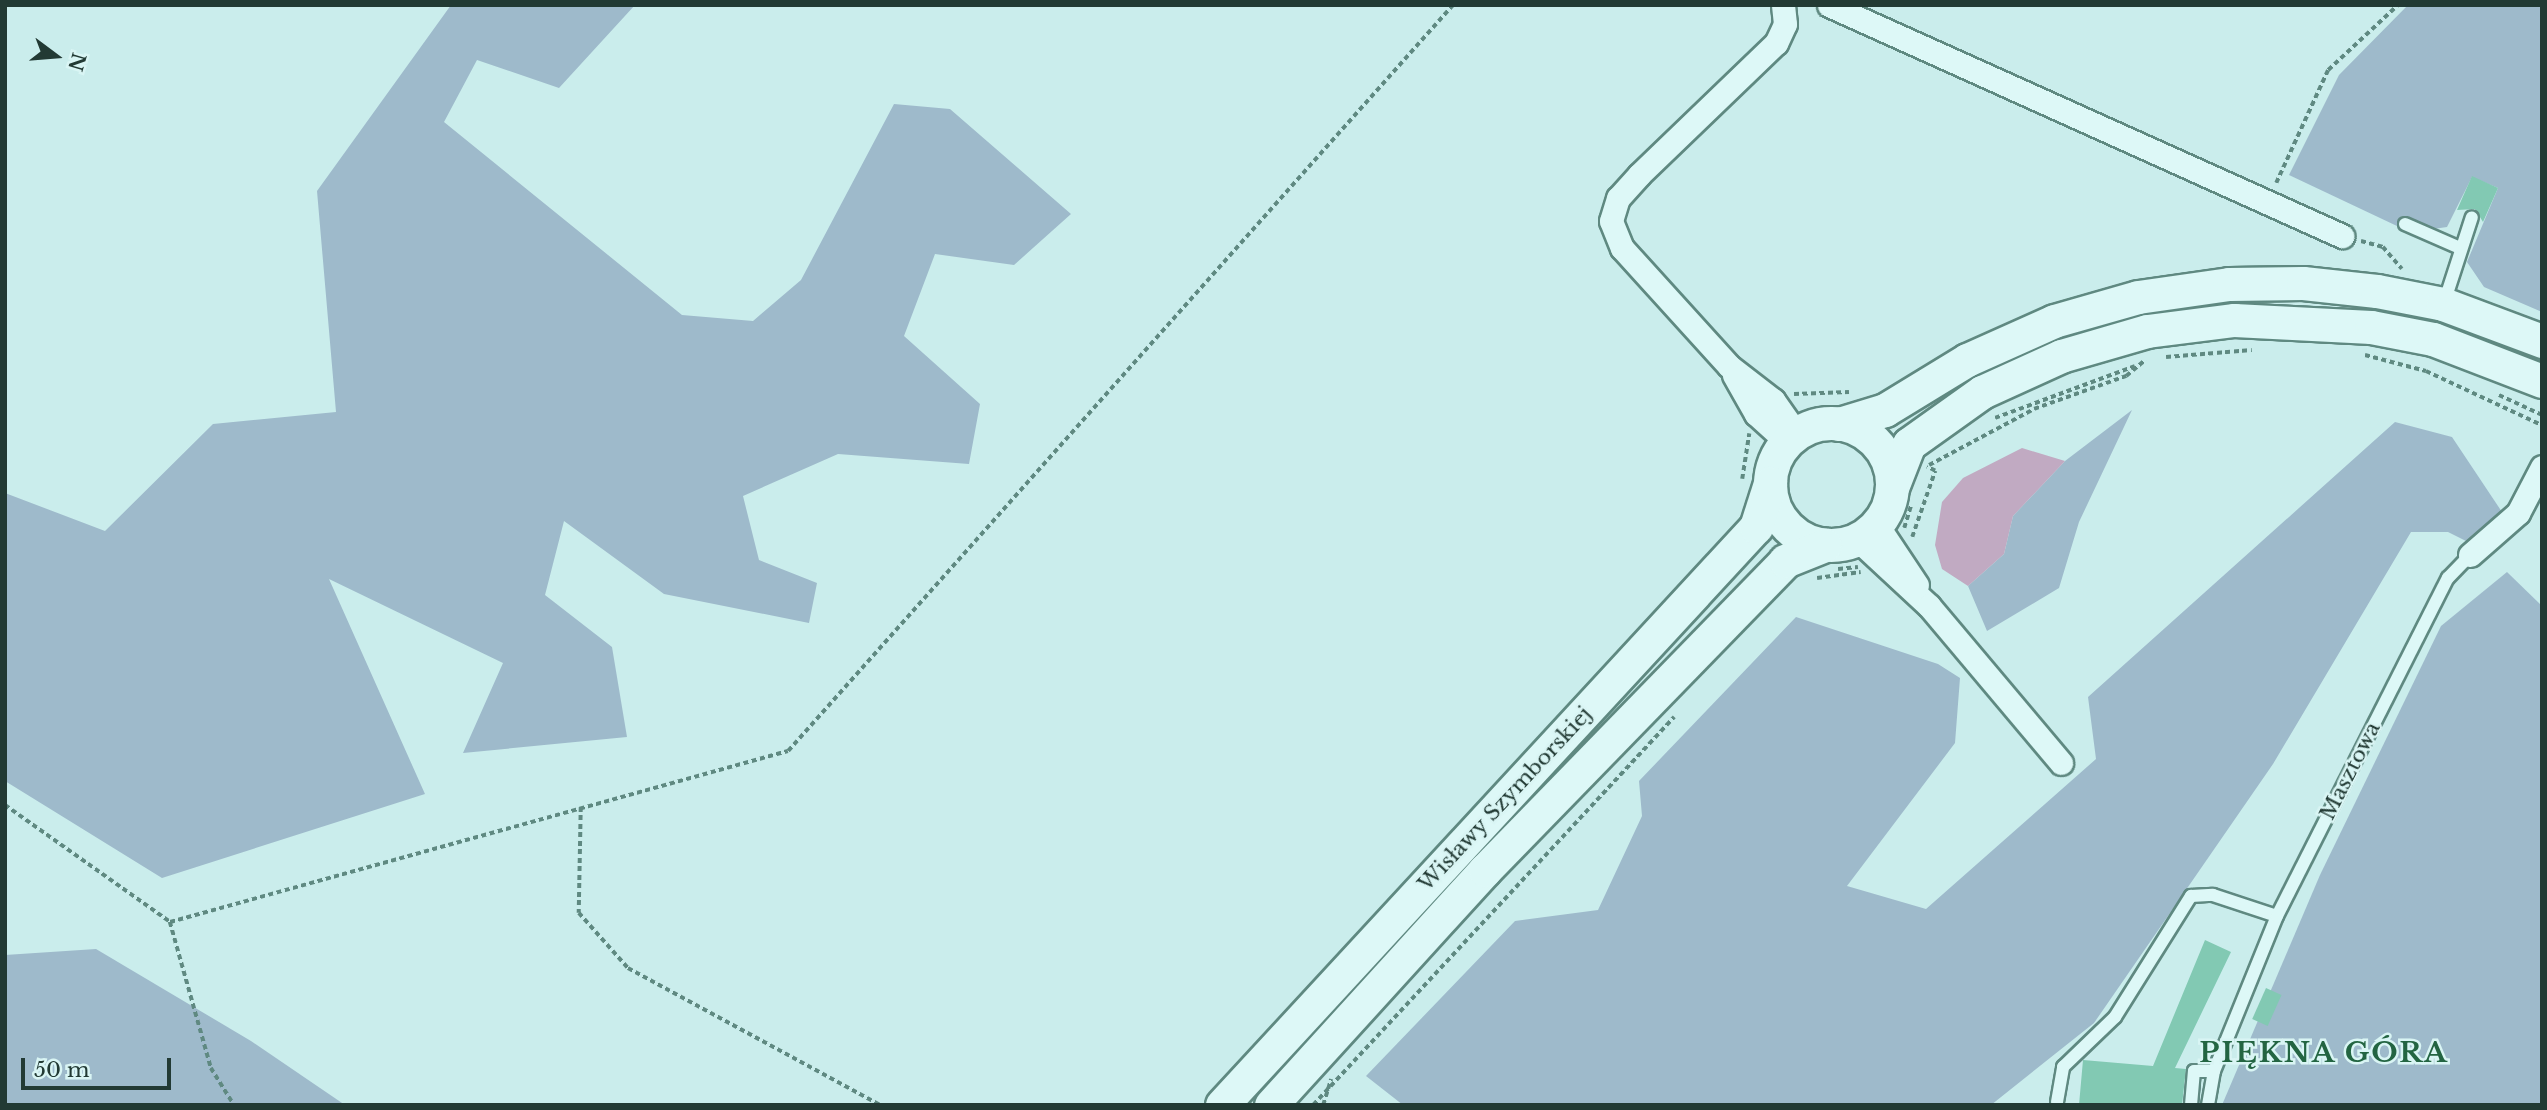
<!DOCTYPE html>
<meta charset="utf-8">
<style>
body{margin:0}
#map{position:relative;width:2547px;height:1110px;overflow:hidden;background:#caedec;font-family:"Libre Baskerville",serif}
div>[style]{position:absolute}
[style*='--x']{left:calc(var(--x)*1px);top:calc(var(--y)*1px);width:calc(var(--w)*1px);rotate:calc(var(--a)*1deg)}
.green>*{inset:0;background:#9ebacb}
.water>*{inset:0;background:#c1aac2}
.building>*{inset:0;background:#82c9b3;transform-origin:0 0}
.path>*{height:3.5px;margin-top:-1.75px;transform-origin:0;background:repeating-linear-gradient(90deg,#5f8981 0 5px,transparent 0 8.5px)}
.roads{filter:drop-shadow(2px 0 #5f8981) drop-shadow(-2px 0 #5f8981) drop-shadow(0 2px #5f8981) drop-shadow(0 -2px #5f8981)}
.service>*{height:12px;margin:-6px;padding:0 6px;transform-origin:6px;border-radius:6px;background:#ddf8f7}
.minor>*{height:23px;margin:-11.5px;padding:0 11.5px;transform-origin:11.5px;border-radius:11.5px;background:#ddf8f7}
.secondary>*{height:33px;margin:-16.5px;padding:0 16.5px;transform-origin:16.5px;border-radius:16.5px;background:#ddf8f7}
.secondary>.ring{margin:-16.5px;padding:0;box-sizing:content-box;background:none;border:33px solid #ddf8f7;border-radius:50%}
span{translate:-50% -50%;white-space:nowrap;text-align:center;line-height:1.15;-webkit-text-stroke:5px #d9f5f4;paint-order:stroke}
.street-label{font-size:21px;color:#223a34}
.district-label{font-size:28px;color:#236542;font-weight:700;letter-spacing:2px}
.frame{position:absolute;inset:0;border:7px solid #223a34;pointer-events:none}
.north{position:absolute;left:21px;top:21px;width:70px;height:70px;-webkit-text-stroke:5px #d9f5f4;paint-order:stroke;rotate:106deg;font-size:19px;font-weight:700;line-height:28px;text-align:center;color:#223a34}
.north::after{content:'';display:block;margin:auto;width:24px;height:32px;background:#223a34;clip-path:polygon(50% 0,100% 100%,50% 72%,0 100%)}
.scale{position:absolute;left:21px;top:1058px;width:150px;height:32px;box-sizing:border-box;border:4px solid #223a34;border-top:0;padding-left:9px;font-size:21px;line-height:24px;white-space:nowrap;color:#223a34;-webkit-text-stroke:5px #d9f5f4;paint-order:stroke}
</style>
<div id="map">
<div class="green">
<i style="clip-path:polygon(451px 5px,635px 5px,559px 88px,477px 60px,444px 122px,682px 315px,753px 321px,801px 280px,894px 104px,950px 109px,1071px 214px,1014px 265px,935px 254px,904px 336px,980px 404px,969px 464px,838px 454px,743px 496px,759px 560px,817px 583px,809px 623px,664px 594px,564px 521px,545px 595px,612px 647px,627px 737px,463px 753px,503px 663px,329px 579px,425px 794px,162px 878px,5px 781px,5px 493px,105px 531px,213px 424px,336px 412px,317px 191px)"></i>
<i style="clip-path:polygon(2408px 5px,2542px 5px,2542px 312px,2484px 287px,2467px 262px,2498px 188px,2472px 177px,2447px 227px,2433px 229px,2402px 216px,2397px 226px,2289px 175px,2339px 75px)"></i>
<i style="clip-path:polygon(2132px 410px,2079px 522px,2059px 588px,1987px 631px,1968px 586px,2004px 554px,2013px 516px,2065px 461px)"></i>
<i style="clip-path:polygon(2395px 422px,2452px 437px,2502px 512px,2474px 545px,2448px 532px,2411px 532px,2273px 764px,2094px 1023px,1991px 1105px,1403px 1105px,1366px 1076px,1515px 921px,1598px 910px,1642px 816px,1639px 781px,1796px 617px,1938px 664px,1960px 678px,1955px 743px,1847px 886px,1926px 909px,2096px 759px,2088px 697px)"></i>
<i style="clip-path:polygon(2507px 572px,2542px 606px,2542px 1105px,2222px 1105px,2320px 875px,2441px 626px)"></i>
<i style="clip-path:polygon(96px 949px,251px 1041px,345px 1105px,5px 1105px,5px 955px)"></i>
</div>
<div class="water">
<i style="clip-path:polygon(2022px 448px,2065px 461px,2013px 516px,2004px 554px,1968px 586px,1942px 569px,1935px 545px,1942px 502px,1963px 478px)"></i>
</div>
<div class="building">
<i style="clip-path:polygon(2472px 176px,2498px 188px,2483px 222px,2475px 209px,2457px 210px)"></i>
<i style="clip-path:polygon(2205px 940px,2231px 952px,2175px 1068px,2186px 1069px,2182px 1105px,2079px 1105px,2083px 1060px,2153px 1066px)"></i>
<i style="left:2266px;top:988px;width:17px;height:34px;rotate:24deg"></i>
</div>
<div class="path">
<i style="--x:2276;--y:183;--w:124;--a:-65.3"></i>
<i style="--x:2328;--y:70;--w:96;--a:-42.9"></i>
<i style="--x:2361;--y:241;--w:23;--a:15"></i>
<i style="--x:2383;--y:247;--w:29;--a:49"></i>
<i style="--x:2365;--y:355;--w:63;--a:14.7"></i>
<i style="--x:2426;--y:371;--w:128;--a:25"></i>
<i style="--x:2166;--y:357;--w:86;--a:-4.7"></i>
<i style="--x:1794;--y:394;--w:55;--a:-2.1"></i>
<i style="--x:2499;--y:395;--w:47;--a:24.9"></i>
<i style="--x:1995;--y:418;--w:149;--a:-20.4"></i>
<i style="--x:1929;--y:465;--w:119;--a:-28.1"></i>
<i style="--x:2034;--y:409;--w:98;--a:-19.7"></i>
<i style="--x:2126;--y:376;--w:25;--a:-40"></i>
<i style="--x:1742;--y:479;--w:46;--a:-81.2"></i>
<i style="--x:1904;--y:528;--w:24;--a:-73"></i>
<i style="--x:1912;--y:537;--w:70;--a:-70.8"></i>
<i style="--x:1935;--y:471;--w:9;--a:-153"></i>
<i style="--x:1838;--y:569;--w:20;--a:-6"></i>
<i style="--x:1817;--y:578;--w:44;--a:-7.8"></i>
<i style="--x:5;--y:805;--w:202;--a:35.3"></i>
<i style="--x:170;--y:922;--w:152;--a:74.3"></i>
<i style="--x:211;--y:1068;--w:44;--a:58.1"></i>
<i style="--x:581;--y:807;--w:106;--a:91.1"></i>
<i style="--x:579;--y:913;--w:74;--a:48.3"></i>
<i style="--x:628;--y:968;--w:287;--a:28.5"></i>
<i style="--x:170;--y:922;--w:641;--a:-15.47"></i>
<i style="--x:788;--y:751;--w:999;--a:-48.29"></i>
<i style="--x:1313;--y:1105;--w:530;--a:-47.06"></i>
<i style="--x:1323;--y:1105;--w:27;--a:-73"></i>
</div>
<div class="roads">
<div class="service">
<i style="--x:2405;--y:224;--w:60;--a:23.6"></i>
<i style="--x:2444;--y:303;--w:90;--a:-72"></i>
<i style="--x:2057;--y:1102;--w:36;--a:-80"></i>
<i style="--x:2063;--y:1067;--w:72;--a:-43.9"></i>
<i style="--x:2115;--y:1017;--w:143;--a:-57.9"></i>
<i style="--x:2191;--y:896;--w:22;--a:-3"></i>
<i style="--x:2213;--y:895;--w:67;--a:18.2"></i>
<i style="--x:2191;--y:1105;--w:34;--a:-85"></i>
<i style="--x:2194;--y:1071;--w:20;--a:0"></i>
<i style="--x:2208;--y:1105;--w:35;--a:-80"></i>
<i style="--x:2214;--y:1071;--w:167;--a:-67.9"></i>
<i style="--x:2277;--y:916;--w:379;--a:-63.2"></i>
<i style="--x:2448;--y:578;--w:32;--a:-46"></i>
</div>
<div class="minor">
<i style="--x:1783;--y:5;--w:19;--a:84"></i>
<i style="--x:1785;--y:24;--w:21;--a:115"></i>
<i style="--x:1776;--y:43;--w:190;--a:136.1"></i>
<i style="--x:1639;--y:175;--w:31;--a:132"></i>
<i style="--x:1618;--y:198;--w:24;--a:107"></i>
<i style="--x:1611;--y:221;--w:29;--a:68"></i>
<i style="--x:1622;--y:248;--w:159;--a:47.8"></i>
<i style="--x:1729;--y:366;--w:56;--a:37.7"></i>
<i style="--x:1773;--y:400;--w:42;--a:54.8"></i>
<i style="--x:1829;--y:5;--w:563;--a:24.24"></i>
<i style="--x:1734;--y:375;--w:45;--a:60.6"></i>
<i style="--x:1756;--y:414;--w:42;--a:42.1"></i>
<i style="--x:1877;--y:525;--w:72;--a:56.3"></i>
<i style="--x:1858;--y:540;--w:97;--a:42.9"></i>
<i style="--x:1929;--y:606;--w:205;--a:49.9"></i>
<i style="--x:2470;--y:555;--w:64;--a:-41.2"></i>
<i style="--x:2518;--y:513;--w:52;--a:-62.4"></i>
</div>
<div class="secondary">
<i class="ring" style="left:1770px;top:423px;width:89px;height:89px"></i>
<i style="--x:1839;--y:424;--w:48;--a:-16.9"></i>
<i style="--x:1885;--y:410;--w:96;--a:-31.4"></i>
<i style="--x:1967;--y:360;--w:95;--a:-24.1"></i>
<i style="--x:2054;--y:321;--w:87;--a:-15.9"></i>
<i style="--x:2138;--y:297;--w:92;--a:-8.1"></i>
<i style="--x:2229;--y:284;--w:74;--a:-0.8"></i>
<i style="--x:2303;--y:283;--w:74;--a:6.2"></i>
<i style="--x:2377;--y:291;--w:67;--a:11.1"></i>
<i style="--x:2443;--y:304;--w:106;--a:20.5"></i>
<i style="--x:1893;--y:485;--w:44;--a:-68.7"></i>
<i style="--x:1909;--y:444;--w:90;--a:-35.5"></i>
<i style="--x:1982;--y:392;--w:87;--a:-24.5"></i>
<i style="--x:2061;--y:356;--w:90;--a:-16.2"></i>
<i style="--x:2147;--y:331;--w:88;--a:-7.2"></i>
<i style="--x:2234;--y:320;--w:137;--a:2.9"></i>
<i style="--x:2371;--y:327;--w:63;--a:11"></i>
<i style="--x:2433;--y:339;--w:117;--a:21.1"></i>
<i style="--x:1222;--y:1105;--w:787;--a:-47.27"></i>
<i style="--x:1756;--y:527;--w:46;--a:-72.3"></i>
<i style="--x:1271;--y:1105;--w:318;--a:-47.7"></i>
<i style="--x:1485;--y:870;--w:431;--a:-45.8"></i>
<i style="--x:1785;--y:561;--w:43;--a:-21.8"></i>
</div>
</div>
<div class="street-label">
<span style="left:2350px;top:771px;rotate:-63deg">Masztowa</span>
<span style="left:1505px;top:799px;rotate:-47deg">Wisławy Szymborskiej</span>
</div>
<div class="district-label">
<span style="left:2324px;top:1053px">PIĘKNA GÓRA</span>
</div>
<div class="frame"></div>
<div class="north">N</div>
<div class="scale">50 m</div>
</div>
